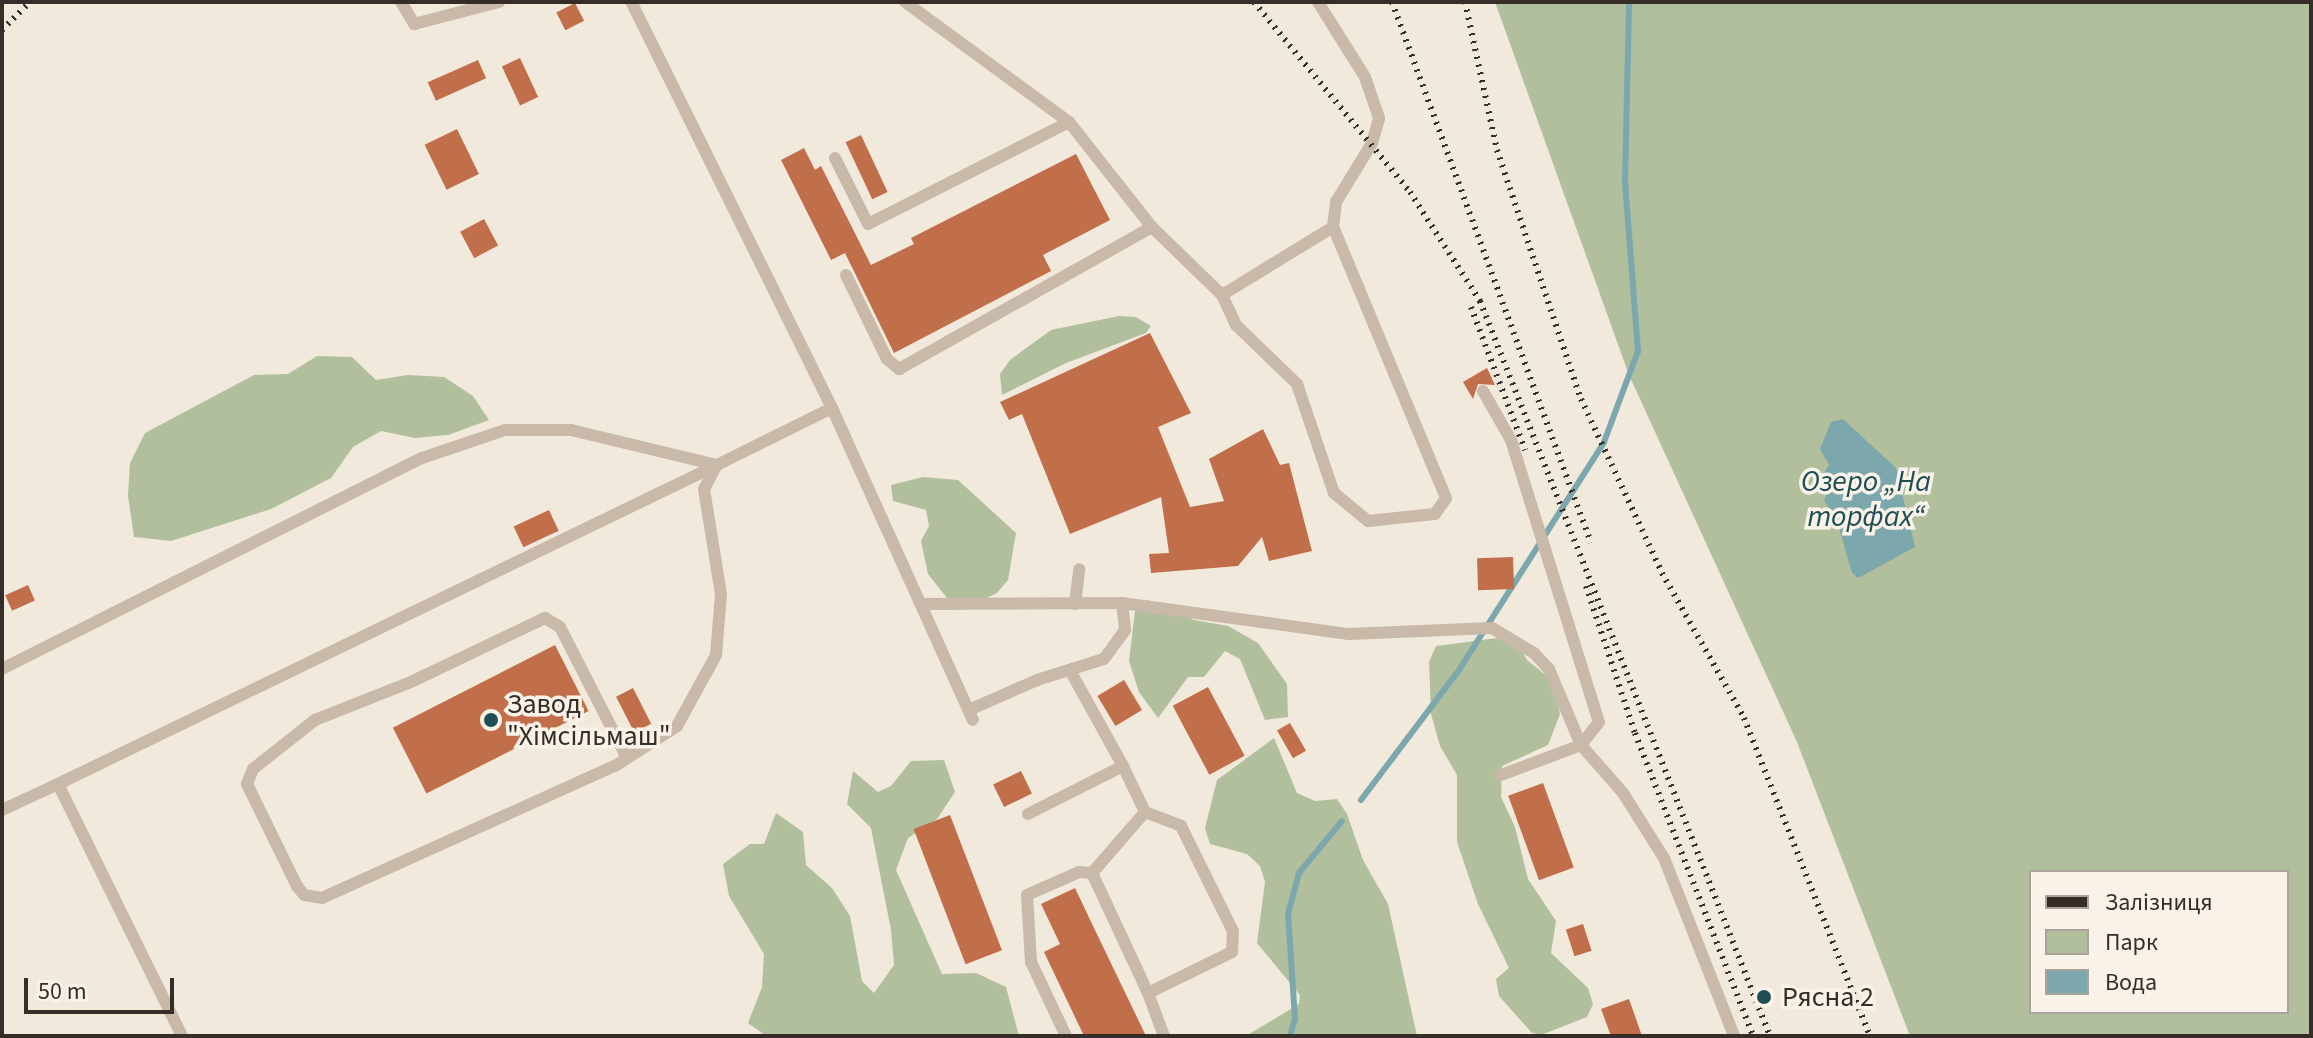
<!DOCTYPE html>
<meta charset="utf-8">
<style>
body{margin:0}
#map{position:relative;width:2313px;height:1038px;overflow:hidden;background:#f1e9dc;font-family:"Source Sans 3",sans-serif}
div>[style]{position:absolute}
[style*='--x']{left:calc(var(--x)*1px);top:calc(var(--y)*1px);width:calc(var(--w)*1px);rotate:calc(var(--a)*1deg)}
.green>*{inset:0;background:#b1bf9d}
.water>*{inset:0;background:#7ca7ad}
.stream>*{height:6px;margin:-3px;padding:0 3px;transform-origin:3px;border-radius:3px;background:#7ca7ad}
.building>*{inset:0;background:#c16f4a;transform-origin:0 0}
.service>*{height:12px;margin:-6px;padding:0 6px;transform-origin:6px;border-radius:6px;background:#c8b9a9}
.rail>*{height:6px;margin-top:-3px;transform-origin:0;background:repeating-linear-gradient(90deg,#362d28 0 2px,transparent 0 8px)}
.dots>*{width:22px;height:22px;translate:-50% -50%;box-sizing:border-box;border:4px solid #f9f2e8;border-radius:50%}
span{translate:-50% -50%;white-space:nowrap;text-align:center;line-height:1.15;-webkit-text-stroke:7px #f9f2e8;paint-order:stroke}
.poi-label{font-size:28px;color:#362d28}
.left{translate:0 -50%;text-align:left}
.water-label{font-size:30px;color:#204e55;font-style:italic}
.frame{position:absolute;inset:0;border:4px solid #362d28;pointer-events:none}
.legend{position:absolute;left:2029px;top:870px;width:260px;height:144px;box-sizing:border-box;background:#f9f2e8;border:2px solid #aba39b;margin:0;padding:10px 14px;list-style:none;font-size:24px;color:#362d28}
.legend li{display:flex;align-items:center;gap:16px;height:40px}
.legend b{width:40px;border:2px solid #aba39b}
.scale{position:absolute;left:24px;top:978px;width:150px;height:36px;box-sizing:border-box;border:4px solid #362d28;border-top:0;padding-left:10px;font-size:24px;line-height:28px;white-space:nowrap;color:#362d28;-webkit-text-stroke:6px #f9f2e8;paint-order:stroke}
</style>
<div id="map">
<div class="green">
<i style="clip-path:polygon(evenodd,1495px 2px,2311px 2px,2311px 1036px,1910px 1036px,1797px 742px,1629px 375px,1495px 2px,2031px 872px,2287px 872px,2287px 1012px,2031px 1012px,2031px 872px)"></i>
<i style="clip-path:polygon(1119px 316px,1136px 317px,1151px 326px,1146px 333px,1066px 363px,1002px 395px,1000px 374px,1010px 360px,1051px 330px)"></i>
<i style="clip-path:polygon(317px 356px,352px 357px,376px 380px,408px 375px,444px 377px,473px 396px,489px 420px,448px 435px,415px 438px,381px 431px,353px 447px,331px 478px,271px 509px,171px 541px,134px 537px,128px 496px,130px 463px,145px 433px,254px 375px,288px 374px)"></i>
<i style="clip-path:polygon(923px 477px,958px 480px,1016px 533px,1008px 580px,997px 593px,982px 600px,947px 598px,928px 574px,921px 541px,929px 526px,926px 510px,893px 501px,891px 485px)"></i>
<i style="clip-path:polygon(1148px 600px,1194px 620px,1228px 626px,1258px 643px,1287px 684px,1288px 717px,1265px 720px,1240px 659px,1225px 651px,1204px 677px,1188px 677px,1158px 718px,1139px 692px,1129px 661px,1135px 611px)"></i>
<i style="clip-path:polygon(1505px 637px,1519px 645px,1527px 660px,1553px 681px,1560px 714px,1548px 745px,1502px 766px,1501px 797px,1515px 827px,1528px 879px,1556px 921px,1551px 953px,1588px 988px,1593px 1004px,1587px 1017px,1541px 1035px,1532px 1033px,1499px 996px,1496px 979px,1509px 968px,1478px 904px,1457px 842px,1457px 775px,1440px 746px,1431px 714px,1429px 662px,1436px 646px)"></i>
<i style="clip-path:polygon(1274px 738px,1297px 793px,1315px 801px,1337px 799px,1347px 814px,1363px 860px,1388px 904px,1417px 1036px,1246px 1036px,1299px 1004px,1300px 995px,1257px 943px,1265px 882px,1260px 866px,1247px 854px,1210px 844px,1205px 828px,1217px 780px)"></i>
<i style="clip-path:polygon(944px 760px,955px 792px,937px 819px,908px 838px,896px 870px,942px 974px,976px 973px,1006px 987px,1019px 1036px,766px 1036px,748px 1023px,762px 987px,764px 954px,729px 896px,723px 864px,750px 844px,764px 844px,776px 813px,803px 832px,806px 865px,832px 888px,850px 916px,862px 981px,874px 993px,894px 965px,891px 930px,871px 828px,847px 804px,853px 771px,878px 792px,891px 786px,911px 761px)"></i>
</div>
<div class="water">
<i style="clip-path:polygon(1843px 419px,1896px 468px,1915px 547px,1858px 578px,1852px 573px,1838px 524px,1824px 500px,1830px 486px,1823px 475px,1829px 465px,1820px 449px,1831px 422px)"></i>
</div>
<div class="stream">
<i style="--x:1361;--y:800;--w:163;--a:-53"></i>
<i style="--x:1459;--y:670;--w:270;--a:-57.5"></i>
<i style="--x:1604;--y:442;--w:97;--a:-69.5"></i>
<i style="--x:1638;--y:351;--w:169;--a:-94.4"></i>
<i style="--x:1625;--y:182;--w:180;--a:-88.7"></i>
<i style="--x:1290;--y:1036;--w:18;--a:-74"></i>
<i style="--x:1295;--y:1019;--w:105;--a:-93.8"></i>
<i style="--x:1288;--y:914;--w:42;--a:-75"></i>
<i style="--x:1299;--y:873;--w:67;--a:-50.4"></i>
</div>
<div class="building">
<i style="left:575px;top:3px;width:20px;height:21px;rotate:63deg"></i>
<i style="left:520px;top:58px;width:43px;height:20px;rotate:65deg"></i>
<i style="left:478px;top:60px;width:20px;height:55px;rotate:66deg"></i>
<i style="left:457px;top:129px;width:50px;height:36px;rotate:64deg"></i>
<i style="left:861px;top:135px;width:63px;height:17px;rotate:65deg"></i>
<i style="clip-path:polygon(804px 148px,815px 170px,821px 166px,871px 265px,914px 244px,911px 238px,1076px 154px,1110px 220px,1043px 255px,1051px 271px,894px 353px,845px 253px,831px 260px,781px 160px)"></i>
<i style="left:484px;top:219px;width:30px;height:27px;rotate:62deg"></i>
<i style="clip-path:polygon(1150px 333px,1191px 413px,1158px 427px,1190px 507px,1224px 501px,1209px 459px,1263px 429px,1280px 465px,1289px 463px,1312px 551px,1269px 561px,1262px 537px,1238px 566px,1151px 573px,1149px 554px,1169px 553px,1161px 497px,1070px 534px,1022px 414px,1009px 420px,1000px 402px)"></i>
<i style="clip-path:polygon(1487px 368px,1495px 385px,1478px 384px,1473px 399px,1463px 382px)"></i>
<i style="left:549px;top:510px;width:23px;height:39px;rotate:65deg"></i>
<i style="left:1513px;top:557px;width:32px;height:36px;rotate:88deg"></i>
<i style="left:28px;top:585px;width:17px;height:25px;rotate:66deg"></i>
<i style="left:555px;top:645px;width:74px;height:182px;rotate:63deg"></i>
<i style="left:1124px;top:680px;width:35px;height:31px;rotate:59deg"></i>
<i style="left:1208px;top:687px;width:78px;height:40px;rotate:62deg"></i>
<i style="left:633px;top:688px;width:40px;height:19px;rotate:63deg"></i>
<i style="left:1290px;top:723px;width:32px;height:15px;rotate:60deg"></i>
<i style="left:1021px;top:771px;width:25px;height:31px;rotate:64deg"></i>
<i style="left:1543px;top:783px;width:90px;height:37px;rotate:70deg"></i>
<i style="left:950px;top:815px;width:145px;height:39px;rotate:69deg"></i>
<i style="clip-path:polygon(1075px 888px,1094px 928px,1146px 1036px,1084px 1036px,1044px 952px,1060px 944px,1041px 904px)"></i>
<i style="left:1583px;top:924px;width:28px;height:18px;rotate:72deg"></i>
<i style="clip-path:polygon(1629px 999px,1642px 1036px,1611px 1036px,1601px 1009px)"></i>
</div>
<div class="service">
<i style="--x:401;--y:2;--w:26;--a:59"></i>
<i style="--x:414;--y:24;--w:88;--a:-14.5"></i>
<i style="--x:905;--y:2;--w:203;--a:36.2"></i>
<i style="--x:1069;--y:122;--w:134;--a:51.7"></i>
<i style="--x:1152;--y:227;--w:98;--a:44.2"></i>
<i style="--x:1222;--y:295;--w:130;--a:-31.5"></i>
<i style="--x:1333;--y:227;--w:25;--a:-83"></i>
<i style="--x:1336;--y:202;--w:69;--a:-58.6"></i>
<i style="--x:1372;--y:143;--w:26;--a:-74"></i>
<i style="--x:1379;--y:118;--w:43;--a:-108.9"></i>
<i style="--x:1365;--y:77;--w:89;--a:-122.1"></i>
<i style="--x:835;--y:158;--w:74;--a:63.4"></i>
<i style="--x:868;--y:224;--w:225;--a:-26.9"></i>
<i style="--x:846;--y:275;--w:93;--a:64"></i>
<i style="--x:887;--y:359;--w:16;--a:40"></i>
<i style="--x:899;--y:369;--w:290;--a:-29.3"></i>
<i style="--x:1222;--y:295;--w:33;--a:65"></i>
<i style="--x:1236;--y:325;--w:85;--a:44"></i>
<i style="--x:1297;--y:384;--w:115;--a:71.3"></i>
<i style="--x:1334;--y:493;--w:44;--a:39.5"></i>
<i style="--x:1368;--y:521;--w:67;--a:-6"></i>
<i style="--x:1435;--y:514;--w:19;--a:-55"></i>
<i style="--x:1446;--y:498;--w:294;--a:-112.6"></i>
<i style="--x:1483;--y:391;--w:56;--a:60.3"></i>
<i style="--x:1511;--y:440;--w:295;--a:72.7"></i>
<i style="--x:1599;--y:722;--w:29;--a:128"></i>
<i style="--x:1581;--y:745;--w:64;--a:48.8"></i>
<i style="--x:1623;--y:793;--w:77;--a:57.8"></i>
<i style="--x:1664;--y:858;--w:191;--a:68.5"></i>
<i style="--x:832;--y:408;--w:342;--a:65.7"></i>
<i style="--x:921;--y:604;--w:201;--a:-0.3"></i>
<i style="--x:1122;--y:603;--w:229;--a:7.8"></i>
<i style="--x:1349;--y:634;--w:143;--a:-2.4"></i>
<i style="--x:1492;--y:628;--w:49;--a:30.8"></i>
<i style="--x:1534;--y:653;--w:22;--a:47"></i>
<i style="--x:1549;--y:669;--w:82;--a:67.2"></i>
<i style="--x:1581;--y:745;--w:85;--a:159.4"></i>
<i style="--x:1075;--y:604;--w:35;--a:-83"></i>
<i style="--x:2;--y:669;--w:470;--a:-26.7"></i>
<i style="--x:422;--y:458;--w:88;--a:-18.6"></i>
<i style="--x:505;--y:430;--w:66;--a:0"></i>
<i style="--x:571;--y:430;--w:150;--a:13.5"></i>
<i style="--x:717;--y:465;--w:128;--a:-26.4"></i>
<i style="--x:832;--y:408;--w:453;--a:-116.3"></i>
<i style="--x:969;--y:710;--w:74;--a:-23.8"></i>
<i style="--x:1037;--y:680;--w:70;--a:-17.4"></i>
<i style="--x:1104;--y:659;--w:36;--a:-54"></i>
<i style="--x:1125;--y:630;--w:27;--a:-96"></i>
<i style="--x:627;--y:758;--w:147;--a:-117.1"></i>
<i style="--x:560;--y:627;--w:17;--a:-149"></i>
<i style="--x:545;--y:618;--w:148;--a:154.5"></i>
<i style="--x:411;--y:682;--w:103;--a:158.4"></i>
<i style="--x:315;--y:720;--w:79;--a:141.7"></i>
<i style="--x:253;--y:769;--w:16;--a:112"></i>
<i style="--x:247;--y:784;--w:114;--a:63.9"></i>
<i style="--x:297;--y:886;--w:11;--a:52"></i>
<i style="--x:304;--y:895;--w:18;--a:9"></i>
<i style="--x:322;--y:898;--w:321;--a:-24.3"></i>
<i style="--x:615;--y:766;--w:74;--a:-32.8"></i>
<i style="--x:677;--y:726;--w:81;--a:-61.2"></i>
<i style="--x:716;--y:655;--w:61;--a:-85.3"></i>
<i style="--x:721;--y:594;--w:106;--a:-99.2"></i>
<i style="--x:704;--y:489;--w:27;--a:-62"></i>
<i style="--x:1123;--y:766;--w:51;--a:64.4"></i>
<i style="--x:1145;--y:812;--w:39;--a:21"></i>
<i style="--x:1181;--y:826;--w:117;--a:63.7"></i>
<i style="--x:1233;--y:931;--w:21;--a:93"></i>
<i style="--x:1232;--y:952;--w:93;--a:154"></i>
<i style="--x:1148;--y:993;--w:132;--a:-115"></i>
<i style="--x:1092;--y:873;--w:81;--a:-49"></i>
<i style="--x:2;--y:810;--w:62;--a:-24.9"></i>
<i style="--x:1028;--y:814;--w:106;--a:-26.8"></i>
<i style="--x:1123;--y:766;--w:107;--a:-119"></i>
<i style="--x:1148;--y:993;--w:46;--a:69.6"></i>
<i style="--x:182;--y:1036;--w:281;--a:-116.2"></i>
<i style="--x:58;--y:784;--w:732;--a:-25.83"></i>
<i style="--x:1066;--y:1036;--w:82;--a:-115.3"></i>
<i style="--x:1031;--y:962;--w:67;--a:-93.4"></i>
<i style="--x:1027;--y:895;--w:57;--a:-23.9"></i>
<i style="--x:1079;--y:872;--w:13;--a:4"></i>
</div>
<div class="rail">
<i style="--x:1254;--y:2;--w:246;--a:50.6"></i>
<i style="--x:1410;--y:192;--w:130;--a:57.3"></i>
<i style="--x:1480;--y:301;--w:790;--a:68.47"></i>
<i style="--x:1392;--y:2;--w:576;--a:69.8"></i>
<i style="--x:1465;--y:2;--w:151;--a:77.8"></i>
<i style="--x:1497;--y:150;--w:263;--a:71.4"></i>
<i style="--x:1581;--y:399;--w:192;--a:65"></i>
<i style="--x:1662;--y:573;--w:167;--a:60.5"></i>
<i style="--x:1744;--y:718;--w:342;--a:68.4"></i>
<i style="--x:2;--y:30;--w:40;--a:-45"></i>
<i style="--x:1471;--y:307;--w:153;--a:69.3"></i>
<i style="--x:1586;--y:586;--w:155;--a:71.6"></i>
<i style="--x:1635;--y:733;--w:325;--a:68.7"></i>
</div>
<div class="dots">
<i style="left:491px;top:720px;background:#204e55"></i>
<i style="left:1764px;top:997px;background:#204e55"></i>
</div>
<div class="poi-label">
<span class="left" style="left:507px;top:720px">Завод<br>"Хімсільмаш"</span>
<span class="left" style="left:1782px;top:997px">Рясна 2</span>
</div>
<div class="water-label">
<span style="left:1866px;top:499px">Озеро „На<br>торфах“</span>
</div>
<div class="frame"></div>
<ul class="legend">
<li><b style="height:10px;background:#362d28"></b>Залізниця</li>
<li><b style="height:22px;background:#b1bf9d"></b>Парк</li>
<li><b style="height:22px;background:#7ca7ad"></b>Вода</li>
</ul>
<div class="scale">50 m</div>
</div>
